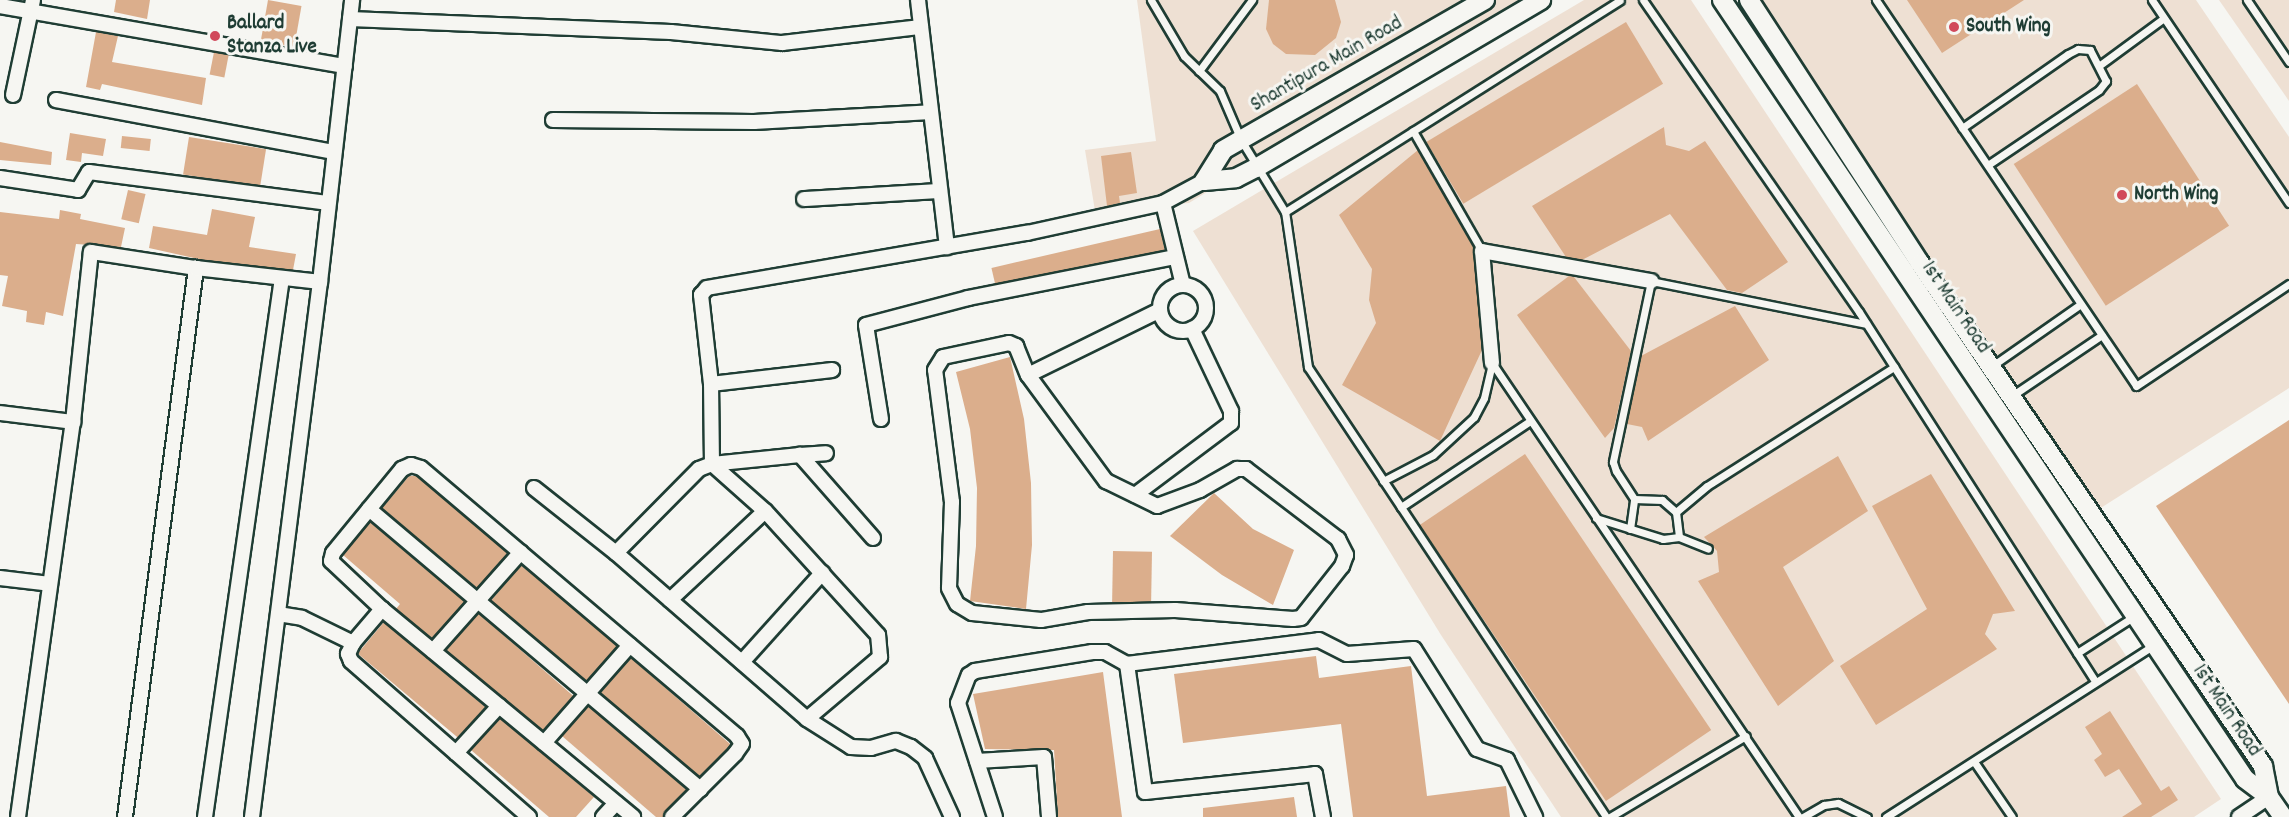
<!DOCTYPE html>
<style>
body{margin:0}
#map{position:relative;width:2289px;height:817px;overflow:hidden;background:#f6f6f2;font-family:Dekko,sans-serif}
div>[style]{position:absolute}
[style*='--x']{left:calc(var(--x)*1px);top:calc(var(--y)*1px);width:calc(var(--w)*1px);rotate:calc(var(--a)*1deg)}
.built>*{inset:0;background:#eee0d3}
.building>*{inset:0;background:#dbae8c;transform-origin:0 0}
.roads{filter:drop-shadow(2px 0 #1f3d34) drop-shadow(-2px 0 #1f3d34) drop-shadow(0 2px #1f3d34) drop-shadow(0 -2px #1f3d34)}
.lane>*{height:7px;margin:-3.5px;padding:0 3.5px;transform-origin:3.5px;border-radius:3.5px;background:#f6f6f2}
.street>*{height:14px;margin:-7px;padding:0 7px;transform-origin:7px;border-radius:7px;background:#f6f6f2}
.street>.ring{margin:-7px;padding:0;box-sizing:content-box;background:none;border:14px solid #f6f6f2;border-radius:50%}
.secondary>*{height:18px;margin:-9px;padding:0 9px;transform-origin:9px;border-radius:9px;background:#f6f6f2}
.dots>*{width:16px;height:16px;translate:-50% -50%;box-sizing:border-box;border:3px solid #f6f6f2;border-radius:50%}
span{translate:-50% -50%;white-space:nowrap;text-align:center;line-height:1.15;-webkit-text-stroke:6px #f6f6f2;paint-order:stroke}
.poi-label{font-size:21px;color:#1f3d34;font-weight:700}
.left{translate:0 -50%;text-align:left}
.street-label{font-size:21px;color:#1f3d34}
</style>
<div id="map">
<div class="built">
<i style="clip-path:polygon(1137px 0,1520px 0,1189px 203px,1095px 211px,1085px 150px,1156px 141px)"></i>
<i style="clip-path:polygon(1584px 0,1691px 0,2221px 799px,2194px 817px,1561px 817px,1441px 635px,1193px 231px)"></i>
<i style="clip-path:polygon(1752px 0,2196px 0,2289px 137px,2289px 388px,2096px 511px)"></i>
<i style="clip-path:polygon(2219px 0,2289px 0,2289px 101px)"></i>
</div>
<div class="building">
<i style="clip-path:polygon(116px 0,150px 0,147px 19px,114px 12px)"></i>
<i style="left:268px;top:0;width:34px;height:42px;rotate:10deg"></i>
<i style="clip-path:polygon(1269px 0,1335px 0,1341px 22px,1336px 38px,1315px 55px,1286px 54px,1273px 44px,1266px 29px)"></i>
<i style="clip-path:polygon(1907px 0,2024px 0,1942px 53px)"></i>
<i style="left:1626px;top:22px;width:72px;height:233px;rotate:59deg"></i>
<i style="clip-path:polygon(96px 32px,118px 36px,112px 62px,206px 78px,202px 105px,102px 84px,100px 90px,86px 87px)"></i>
<i style="left:214px;top:52px;width:15px;height:23px;rotate:11deg"></i>
<i style="left:2137px;top:84px;width:169px;height:147px;rotate:57deg"></i>
<i style="clip-path:polygon(1664px 127px,1666px 145px,1689px 151px,1705px 141px,1788px 262px,1742px 293px,1727px 290px,1670px 214px,1582px 260px,1566px 257px,1532px 206px)"></i>
<i style="clip-path:polygon(70px 133px,106px 139px,103px 156px,82px 153px,81px 162px,66px 160px)"></i>
<i style="left:122px;top:136px;width:29px;height:12px;rotate:6deg"></i>
<i style="left:189px;top:137px;width:78px;height:38px;rotate:9deg"></i>
<i style="clip-path:polygon(0 142px,52px 152px,51px 165px,0 160px)"></i>
<i style="clip-path:polygon(1418px 150px,1474px 248px,1482px 350px,1440px 441px,1342px 385px,1376px 323px,1369px 300px,1372px 269px,1339px 215px)"></i>
<i style="clip-path:polygon(1131px 152px,1137px 193px,1119px 196px,1120px 203px,1107px 206px,1101px 156px)"></i>
<i style="left:128px;top:190px;width:18px;height:30px;rotate:13deg"></i>
<i style="clip-path:polygon(212px 209px,255px 217px,249px 247px,296px 254px,293px 270px,203px 260px,149px 248px,153px 226px,207px 235px)"></i>
<i style="clip-path:polygon(60px 210px,81px 214px,80px 219px,125px 228px,121px 247px,76px 244px,63px 316px,46px 312px,44px 325px,26px 322px,27px 311px,2px 306px,8px 276px,0 275px,0 212px,59px 219px)"></i>
<i style="left:1160px;top:229px;width:22px;height:173px;rotate:77deg"></i>
<i style="clip-path:polygon(1569px 276px,1574px 277px,1631px 351px,1614px 428px,1605px 438px,1517px 315px)"></i>
<i style="clip-path:polygon(1735px 306px,1769px 360px,1648px 441px,1642px 427px,1627px 424px,1641px 356px)"></i>
<i style="clip-path:polygon(1010px 357px,1024px 419px,1031px 483px,1032px 545px,1026px 609px,970px 601px,976px 546px,977px 488px,970px 429px,956px 372px)"></i>
<i style="clip-path:polygon(2289px 420px,2289px 704px,2156px 506px)"></i>
<i style="left:1525px;top:454px;width:333px;height:127px;rotate:56deg"></i>
<i style="clip-path:polygon(1838px 456px,1868px 511px,1783px 567px,1834px 661px,1778px 706px,1698px 581px,1719px 572px,1717px 551px,1704px 537px)"></i>
<i style="clip-path:polygon(1931px 474px,2015px 611px,1993px 614px,1985px 634px,1997px 649px,1876px 725px,1840px 666px,1927px 609px,1872px 506px)"></i>
<i style="clip-path:polygon(409px 476px,417px 476px,508px 553px,477px 588px,382px 508px)"></i>
<i style="clip-path:polygon(1214px 493px,1253px 529px,1294px 550px,1273px 605px,1222px 575px,1170px 536px)"></i>
<i style="clip-path:polygon(370px 522px,465px 602px,432px 639px,396px 609px,400px 604px,343px 555px)"></i>
<i style="left:1113px;top:551px;width:39px;height:51px;rotate:1deg"></i>
<i style="left:521px;top:565px;width:126px;height:47px;rotate:40deg"></i>
<i style="left:478px;top:613px;width:126px;height:49px;rotate:41deg"></i>
<i style="left:384px;top:622px;width:133px;height:41px;rotate:40deg"></i>
<i style="clip-path:polygon(1316px 656px,1319px 678px,1411px 666px,1427px 796px,1506px 786px,1510px 817px,1353px 817px,1341px 724px,1183px 743px,1174px 674px)"></i>
<i style="left:631px;top:658px;width:132px;height:47px;rotate:41deg"></i>
<i style="clip-path:polygon(1103px 672px,1122px 817px,1058px 817px,1054px 750px,985px 749px,973px 694px)"></i>
<i style="clip-path:polygon(588px 706px,687px 790px,663px 817px,656px 817px,562px 736px)"></i>
<i style="clip-path:polygon(2110px 711px,2161px 791px,2169px 786px,2178px 800px,2151px 817px,2122px 817px,2142px 804px,2119px 769px,2105px 777px,2094px 760px,2102px 754px,2085px 727px)"></i>
<i style="clip-path:polygon(500px 718px,594px 797px,576px 817px,549px 817px,471px 750px)"></i>
<i style="clip-path:polygon(1294px 797px,1297px 817px,1203px 817px,1203px 808px)"></i>
</div>
<div class="roads">
<div class="lane">
<i style="--x:1151;--y:0;--w:65;--a:59.5"></i>
<i style="--x:1184;--y:56;--w:50;--a:44.2"></i>
<i style="--x:1220;--y:91;--w:53;--a:66.8"></i>
<i style="--x:1241;--y:140;--w:84;--a:58.6"></i>
<i style="--x:1643;--y:0;--w:379;--a:55.3"></i>
<i style="--x:1859;--y:312;--w:439;--a:57.4"></i>
<i style="--x:1876;--y:0;--w:465;--a:56"></i>
<i style="--x:2136;--y:386;--w:184;--a:-33.7"></i>
<i style="--x:2152;--y:0;--w:245;--a:56"></i>
<i style="--x:2247;--y:0;--w:75;--a:55.9"></i>
<i style="--x:2100;--y:65;--w:79;--a:-36.3"></i>
<i style="--x:1199;--y:71;--w:89;--a:-53.3"></i>
<i style="--x:1962;--y:128;--w:129;--a:-34.9"></i>
<i style="--x:2068;--y:54;--w:11;--a:-27"></i>
<i style="--x:2078;--y:49;--w:12;--a:5"></i>
<i style="--x:2090;--y:50;--w:35;--a:63"></i>
<i style="--x:2106;--y:81;--w:11;--a:128"></i>
<i style="--x:2099;--y:90;--w:134;--a:146"></i>
<i style="--x:1413;--y:131;--w:138;--a:60.1"></i>
<i style="--x:1866;--y:324;--w:219;--a:-168.7"></i>
<i style="--x:1651;--y:281;--w:185;--a:101.9"></i>
<i style="--x:1613;--y:462;--w:9;--a:72"></i>
<i style="--x:1616;--y:471;--w:33;--a:57"></i>
<i style="--x:1634;--y:499;--w:28;--a:2"></i>
<i style="--x:1662;--y:500;--w:18;--a:41"></i>
<i style="--x:1676;--y:512;--w:40;--a:-40"></i>
<i style="--x:1707;--y:486;--w:222;--a:-32.5"></i>
<i style="--x:1492;--y:363;--w:548;--a:55.93"></i>
<i style="--x:1992;--y:366;--w:108;--a:-34.9"></i>
<i style="--x:2013;--y:395;--w:107;--a:-34"></i>
<i style="--x:1530;--y:421;--w:155;--a:146.3"></i>
<i style="--x:1401;--y:507;--w:168;--a:-123.6"></i>
<i style="--x:1308;--y:367;--w:157;--a:-98.4"></i>
<i style="--x:1285;--y:212;--w:396;--a:-32.3"></i>
<i style="--x:1383;--y:481;--w:56;--a:-27.5"></i>
<i style="--x:1433;--y:455;--w:56;--a:-42.8"></i>
<i style="--x:1474;--y:417;--w:21;--a:-62"></i>
<i style="--x:1484;--y:398;--w:36;--a:-77"></i>
<i style="--x:1401;--y:507;--w:372;--a:56.5"></i>
<i style="--x:1676;--y:512;--w:25;--a:83"></i>
<i style="--x:1679;--y:537;--w:31;--a:22"></i>
<i style="--x:1596;--y:518;--w:70;--a:17.4"></i>
<i style="--x:1663;--y:539;--w:16;--a:-7"></i>
<i style="--x:1630;--y:529;--w:30;--a:-82"></i>
<i style="--x:2077;--y:653;--w:67;--a:-32.7"></i>
<i style="--x:1975;--y:763;--w:65;--a:55.6"></i>
<i style="--x:1610;--y:817;--w:158;--a:-30.8"></i>
<i style="--x:1803;--y:817;--w:24;--a:-30"></i>
<i style="--x:1824;--y:805;--w:14;--a:-8"></i>
<i style="--x:1838;--y:803;--w:32;--a:26"></i>
<i style="--x:1886;--y:817;--w:318;--a:-32.7"></i>
</div>
<div class="street">
<i style="--x:918;--y:0;--w:249;--a:83.3"></i>
<i style="--x:0;--y:6;--w:350;--a:9.9"></i>
<i style="--x:350;--y:19;--w:321;--a:2.3"></i>
<i style="--x:671;--y:32;--w:112;--a:5.7"></i>
<i style="--x:782;--y:43;--w:140;--a:-6.6"></i>
<i style="--x:13;--y:95;--w:97;--a:-78.1"></i>
<i style="--x:56;--y:100;--w:283;--a:10.6"></i>
<i style="--x:553;--y:120;--w:201;--a:0.6"></i>
<i style="--x:754;--y:122;--w:177;--a:-3.2"></i>
<i style="--x:0;--y:178;--w:79;--a:8.7"></i>
<i style="--x:78;--y:190;--w:21;--a:-59"></i>
<i style="--x:89;--y:172;--w:240;--a:7.4"></i>
<i style="--x:804;--y:199;--w:136;--a:-3.4"></i>
<i style="--x:1163;--y:203;--w:84;--a:76.3"></i>
<i class="ring" style="left:1160px;top:285px;width:32px;height:32px"></i>
<i style="--x:1009;--y:343;--w:8;--a:23"></i>
<i style="--x:1016;--y:346;--w:31;--a:68"></i>
<i style="--x:1028;--y:375;--w:132;--a:53.7"></i>
<i style="--x:1106;--y:481;--w:57;--a:26.1"></i>
<i style="--x:1157;--y:506;--w:46;--a:-20.4"></i>
<i style="--x:1200;--y:490;--w:43;--a:-29.6"></i>
<i style="--x:1237;--y:469;--w:9;--a:0"></i>
<i style="--x:1246;--y:469;--w:116;--a:37.3"></i>
<i style="--x:1338;--y:539;--w:18;--a:63"></i>
<i style="--x:1346;--y:555;--w:12;--a:110"></i>
<i style="--x:1342;--y:566;--w:66;--a:128.3"></i>
<i style="--x:1301;--y:618;--w:8;--a:173"></i>
<i style="--x:1293;--y:619;--w:118;--a:-175.6"></i>
<i style="--x:1175;--y:610;--w:87;--a:178.7"></i>
<i style="--x:1088;--y:612;--w:48;--a:170.3"></i>
<i style="--x:1041;--y:620;--w:69;--a:-174.2"></i>
<i style="--x:972;--y:613;--w:17;--a:-149"></i>
<i style="--x:957;--y:604;--w:18;--a:-117"></i>
<i style="--x:949;--y:588;--w:86;--a:-88"></i>
<i style="--x:952;--y:502;--w:133;--a:-97.3"></i>
<i style="--x:935;--y:370;--w:15;--a:-58"></i>
<i style="--x:943;--y:357;--w:67;--a:-12"></i>
<i style="--x:1492;--y:363;--w:112;--a:-95.1"></i>
<i style="--x:1482;--y:251;--w:172;--a:10.1"></i>
<i style="--x:1028;--y:375;--w:147;--a:-26.2"></i>
<i style="--x:711;--y:384;--w:122;--a:-6.6"></i>
<i style="--x:0;--y:413;--w:74;--a:7"></i>
<i style="--x:881;--y:419;--w:95;--a:-99.1"></i>
<i style="--x:866;--y:325;--w:106;--a:-14.8"></i>
<i style="--x:968;--y:298;--w:211;--a:-11.2"></i>
<i style="--x:800;--y:455;--w:26;--a:-4"></i>
<i style="--x:534;--y:488;--w:105;--a:38.4"></i>
<i style="--x:1135;--y:495;--w:120;--a:-36.9"></i>
<i style="--x:1231;--y:423;--w:12;--a:-90"></i>
<i style="--x:1231;--y:411;--w:91;--a:-115.4"></i>
<i style="--x:369;--y:509;--w:434;--a:40.2"></i>
<i style="--x:873;--y:538;--w:111;--a:-131.3"></i>
<i style="--x:800;--y:455;--w:88;--a:174.2"></i>
<i style="--x:712;--y:464;--w:14;--a:159"></i>
<i style="--x:699;--y:469;--w:118;--a:134.7"></i>
<i style="--x:616;--y:553;--w:253;--a:41"></i>
<i style="--x:807;--y:719;--w:96;--a:-40.3"></i>
<i style="--x:880;--y:657;--w:22;--a:-95"></i>
<i style="--x:878;--y:635;--w:168;--a:-132.3"></i>
<i style="--x:765;--y:511;--w:71;--a:-138.4"></i>
<i style="--x:712;--y:464;--w:80;--a:-90.7"></i>
<i style="--x:711;--y:384;--w:90;--a:-96.4"></i>
<i style="--x:701;--y:295;--w:9;--a:-49"></i>
<i style="--x:707;--y:288;--w:325;--a:-9.8"></i>
<i style="--x:1027;--y:233;--w:139;--a:-12.4"></i>
<i style="--x:1163;--y:203;--w:47;--a:-28.2"></i>
<i style="--x:0;--y:578;--w:50;--a:6.8"></i>
<i style="--x:670;--y:600;--w:130;--a:-43.1"></i>
<i style="--x:382;--y:609;--w:70;--a:-136.7"></i>
<i style="--x:331;--y:561;--w:8;--a:-76"></i>
<i style="--x:333;--y:553;--w:109;--a:-50.6"></i>
<i style="--x:402;--y:469;--w:10;--a:-24"></i>
<i style="--x:411;--y:465;--w:10;--a:17"></i>
<i style="--x:421;--y:468;--w:414;--a:40.3"></i>
<i style="--x:737;--y:736;--w:9;--a:58"></i>
<i style="--x:742;--y:744;--w:12;--a:125"></i>
<i style="--x:735;--y:754;--w:89;--a:135"></i>
<i style="--x:278;--y:614;--w:24;--a:9"></i>
<i style="--x:302;--y:618;--w:57;--a:26.1"></i>
<i style="--x:433;--y:651;--w:132;--a:-48.4"></i>
<i style="--x:742;--y:662;--w:120;--a:-48"></i>
<i style="--x:1127;--y:664;--w:129;--a:82"></i>
<i style="--x:1145;--y:792;--w:171;--a:-6"></i>
<i style="--x:1315;--y:774;--w:44;--a:79.5"></i>
<i style="--x:807;--y:719;--w:52;--a:32.5"></i>
<i style="--x:851;--y:747;--w:20;--a:3"></i>
<i style="--x:871;--y:748;--w:26;--a:-16"></i>
<i style="--x:896;--y:741;--w:16;--a:22"></i>
<i style="--x:911;--y:747;--w:18;--a:38"></i>
<i style="--x:925;--y:758;--w:65;--a:65.4"></i>
<i style="--x:544;--y:743;--w:130;--a:-48.7"></i>
<i style="--x:456;--y:753;--w:64;--a:-47.5"></i>
<i style="--x:977;--y:761;--w:67;--a:-3.4"></i>
<i style="--x:1044;--y:757;--w:60;--a:85.2"></i>
<i style="--x:18;--y:817;--w:399;--a:-82.1"></i>
<i style="--x:73;--y:422;--w:171;--a:-84"></i>
<i style="--x:91;--y:252;--w:106;--a:8.7"></i>
<i style="--x:125;--y:817;--w:554;--a:-82.63"></i>
<i style="--x:196;--y:268;--w:125;--a:6.4"></i>
<i style="--x:320;--y:282;--w:284;--a:-83.5"></i>
<i style="--x:205;--y:817;--w:544;--a:-81.87"></i>
<i style="--x:252;--y:817;--w:539;--a:-82.76"></i>
<i style="--x:529;--y:817;--w:237;--a:-138.8"></i>
<i style="--x:351;--y:661;--w:8;--a:-113"></i>
<i style="--x:348;--y:654;--w:12;--a:-66"></i>
<i style="--x:353;--y:643;--w:45;--a:-49.5"></i>
<i style="--x:382;--y:609;--w:326;--a:39.6"></i>
<i style="--x:603;--y:817;--w:19;--a:-47"></i>
<i style="--x:995;--y:817;--w:120;--a:-108"></i>
<i style="--x:958;--y:703;--w:30;--a:-69"></i>
<i style="--x:969;--y:675;--w:7;--a:-34"></i>
<i style="--x:975;--y:671;--w:119;--a:-9.2"></i>
<i style="--x:1092;--y:652;--w:13;--a:0"></i>
<i style="--x:1105;--y:652;--w:25;--a:29"></i>
<i style="--x:1127;--y:664;--w:193;--a:-7.1"></i>
<i style="--x:1319;--y:640;--w:31;--a:27"></i>
<i style="--x:1347;--y:654;--w:67;--a:-4.3"></i>
<i style="--x:1414;--y:649;--w:118;--a:57.8"></i>
<i style="--x:1477;--y:749;--w:32;--a:20"></i>
<i style="--x:1507;--y:760;--w:64;--a:63.8"></i>
<i style="--x:2239;--y:817;--w:36;--a:-34"></i>
</div>
<div class="secondary">
<i style="--x:1722;--y:0;--w:938;--a:56.12"></i>
<i style="--x:2245;--y:779;--w:30;--a:37"></i>
<i style="--x:2269;--y:797;--w:24;--a:55"></i>
<i style="--x:1749;--y:0;--w:314;--a:57"></i>
<i style="--x:1920;--y:263;--w:609;--a:55.71"></i>
<i style="--x:2263;--y:766;--w:32;--a:79"></i>
<i style="--x:1204;--y:181;--w:32;--a:-5"></i>
<i style="--x:1236;--y:178;--w:22;--a:-27"></i>
<i style="--x:1256;--y:168;--w:331;--a:-30.5"></i>
<i style="--x:1204;--y:181;--w:36;--a:-58"></i>
<i style="--x:1223;--y:150;--w:302;--a:-29.8"></i>
</div>
</div>
<div class="dots">
<i style="left:1954px;top:27px;background:#d1495b"></i>
<i style="left:215px;top:36px;background:#d1495b"></i>
<i style="left:2122px;top:195px;background:#d1495b"></i>
</div>
<div class="poi-label">
<span class="left" style="left:227px;top:36px">Ballard<br>Stanza Live</span>
<span class="left" style="left:1966px;top:27px">South Wing</span>
<span class="left" style="left:2134px;top:195px">North Wing</span>
</div>
<div class="street-label">
<span style="left:1327px;top:65px;rotate:-30deg">Shantipura Main Road</span>
<span style="left:1955px;top:308px;rotate:56deg">1st Main Road</span>
<span style="left:2226px;top:711px;rotate:56deg">1st Main Road</span>
</div>
</div>
